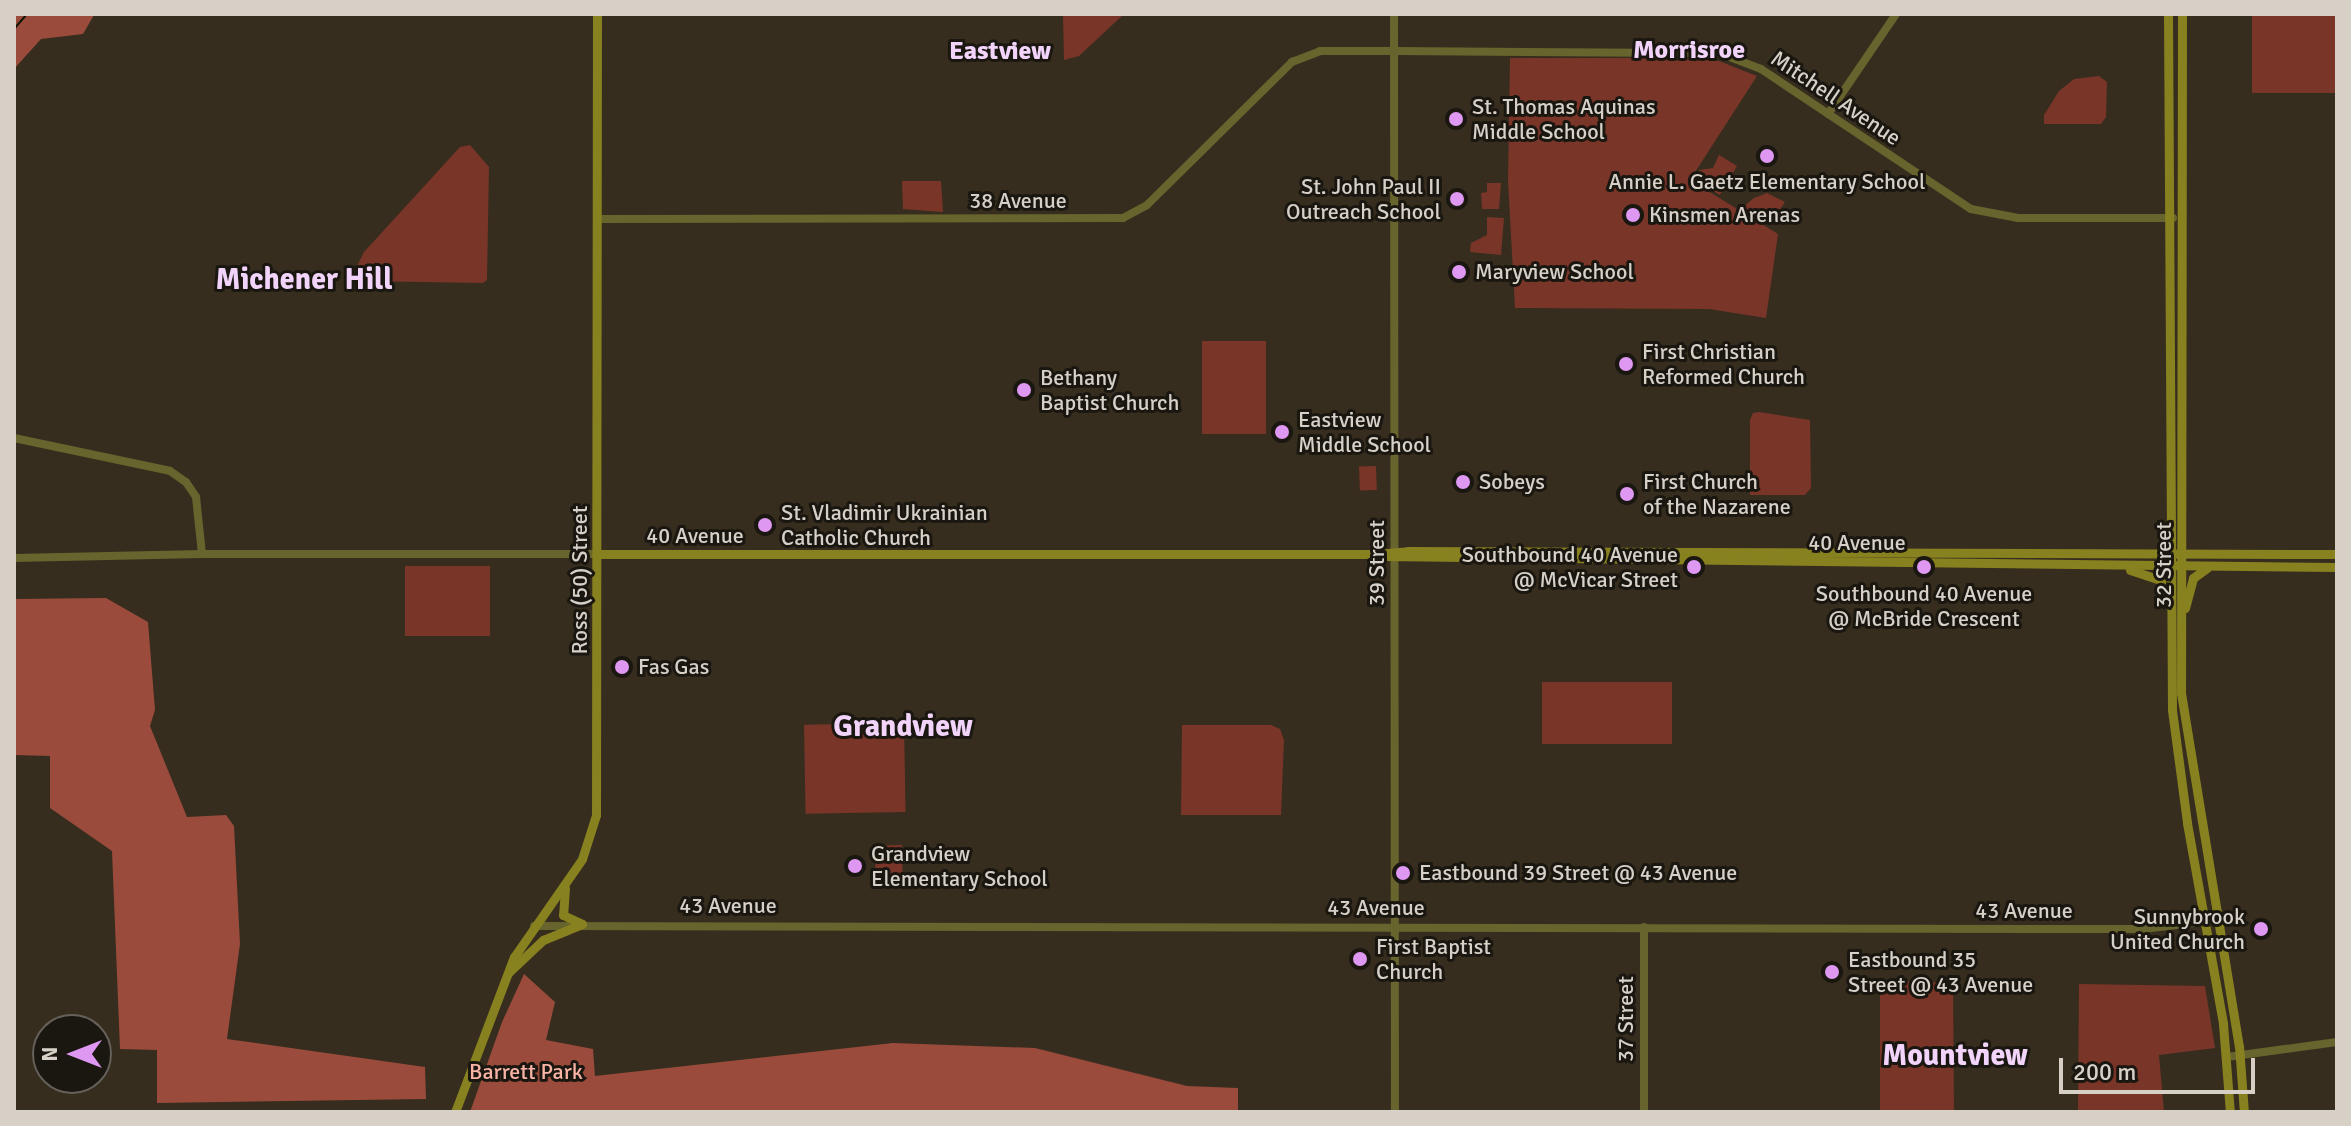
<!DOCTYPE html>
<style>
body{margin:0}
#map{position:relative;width:2351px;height:1126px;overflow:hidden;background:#362d1e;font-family:Signika,sans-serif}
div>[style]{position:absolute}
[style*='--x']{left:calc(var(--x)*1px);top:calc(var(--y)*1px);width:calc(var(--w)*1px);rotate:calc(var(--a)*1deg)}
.green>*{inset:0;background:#793528;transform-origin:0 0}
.forest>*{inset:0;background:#9a4b3c}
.stream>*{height:2px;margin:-1px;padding:0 1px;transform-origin:1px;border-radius:1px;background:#0c1602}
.tertiary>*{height:8px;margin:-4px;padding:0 4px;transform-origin:4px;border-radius:4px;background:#68642d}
.secondary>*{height:9px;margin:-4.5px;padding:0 4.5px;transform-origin:4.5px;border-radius:4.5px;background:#88811f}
.dots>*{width:22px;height:22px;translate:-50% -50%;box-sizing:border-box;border:4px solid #1a1610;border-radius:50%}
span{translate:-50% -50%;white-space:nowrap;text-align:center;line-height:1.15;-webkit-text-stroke:6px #1a1610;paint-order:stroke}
.street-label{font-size:22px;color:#d6d0c7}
.poi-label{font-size:22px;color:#d6d0c7}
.left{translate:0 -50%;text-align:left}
.right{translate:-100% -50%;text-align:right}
.park-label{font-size:22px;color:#f9b4a6}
.quarter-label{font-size:26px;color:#f2d4fb;font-weight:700}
.district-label{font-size:30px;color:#f2d4fb;font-weight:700}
.frame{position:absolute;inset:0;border:16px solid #d6d0c7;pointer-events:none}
.north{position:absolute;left:32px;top:1014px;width:80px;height:80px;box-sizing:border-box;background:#1a1610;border:2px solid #656059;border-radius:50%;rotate:270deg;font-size:22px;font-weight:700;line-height:32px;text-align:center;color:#d6d0c7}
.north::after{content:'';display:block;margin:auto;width:28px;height:36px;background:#de98f2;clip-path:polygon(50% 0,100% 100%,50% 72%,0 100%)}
.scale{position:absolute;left:2059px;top:1058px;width:196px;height:36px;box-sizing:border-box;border:4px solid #d6d0c7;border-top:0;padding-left:10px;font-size:24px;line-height:28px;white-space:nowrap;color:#d6d0c7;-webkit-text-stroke:6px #1a1610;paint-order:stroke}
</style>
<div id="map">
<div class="green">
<i style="clip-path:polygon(1063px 14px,1124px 14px,1079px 56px,1064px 60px)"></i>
<i style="left:2252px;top:14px;width:85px;height:79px"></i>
<i style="clip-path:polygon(1510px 58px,1693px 58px,1719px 61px,1757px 76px,1690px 180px,1778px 234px,1766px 318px,1709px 309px,1515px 308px,1508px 181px)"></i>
<i style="clip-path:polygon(2099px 76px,2107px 82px,2106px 117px,2101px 124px,2044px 124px,2044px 115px,2059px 91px,2074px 79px)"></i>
<i style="clip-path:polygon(470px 145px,489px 167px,487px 280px,483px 283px,358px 281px,357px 266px,364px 252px,460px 147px)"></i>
<i style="clip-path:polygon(1719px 155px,1737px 166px,1720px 195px,1694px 180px,1699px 170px,1713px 168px)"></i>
<i style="clip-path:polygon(902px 181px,941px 181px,943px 212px,903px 209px)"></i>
<i style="clip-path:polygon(1487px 183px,1501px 183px,1499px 209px,1482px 209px,1481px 193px,1487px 192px)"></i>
<i style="clip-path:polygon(1767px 193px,1785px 202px,1771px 223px,1766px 224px,1743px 207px,1754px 198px)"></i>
<i style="clip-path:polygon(1487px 217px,1504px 218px,1501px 255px,1470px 252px,1471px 243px,1487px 235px)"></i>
<i style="left:1202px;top:341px;width:64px;height:93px"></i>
<i style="clip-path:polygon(1759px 412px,1810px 420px,1811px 488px,1805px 495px,1750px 495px,1750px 420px,1753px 413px)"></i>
<i style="left:1376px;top:466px;width:24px;height:17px;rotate:88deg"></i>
<i style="left:490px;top:566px;width:70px;height:85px;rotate:90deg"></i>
<i style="left:1542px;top:682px;width:130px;height:62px"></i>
<i style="left:904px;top:723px;width:89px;height:100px;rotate:89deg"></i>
<i style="clip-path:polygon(1182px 725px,1271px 725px,1280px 729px,1284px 740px,1281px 815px,1181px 815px)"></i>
<i style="left:902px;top:845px;width:40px;height:27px;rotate:89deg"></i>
<i style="clip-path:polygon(1885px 981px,1953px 983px,1954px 1112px,1880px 1112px,1880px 987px)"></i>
<i style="clip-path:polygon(2079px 984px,2205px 986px,2215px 1048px,2159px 1055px,2164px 1112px,2078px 1112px)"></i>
</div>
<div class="forest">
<i style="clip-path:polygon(14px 14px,94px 14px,94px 15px,83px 34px,41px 39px,14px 69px)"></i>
<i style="clip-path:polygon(106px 598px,148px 622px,155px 710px,150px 726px,187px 817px,226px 815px,234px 826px,240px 944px,227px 1039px,425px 1067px,426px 1099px,157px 1103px,157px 1050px,120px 1049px,112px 851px,50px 808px,50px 756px,14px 755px,14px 599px)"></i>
<i style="clip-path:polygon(524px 974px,555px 1002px,546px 1040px,593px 1049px,595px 1076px,893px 1043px,1035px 1048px,1187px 1086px,1238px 1088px,1238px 1112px,470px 1112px,502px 1022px)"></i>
</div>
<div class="stream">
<i style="--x:14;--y:29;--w:20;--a:-49"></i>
</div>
<div class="tertiary">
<i style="--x:1394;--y:14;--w:1098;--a:89.95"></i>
<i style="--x:1828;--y:114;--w:121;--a:-55.8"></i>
<i style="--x:597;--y:219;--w:526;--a:-0.11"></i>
<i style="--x:1123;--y:218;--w:27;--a:-28"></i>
<i style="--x:1147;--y:205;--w:204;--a:-44.6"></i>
<i style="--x:1292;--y:62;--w:30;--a:-21"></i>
<i style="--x:1320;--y:51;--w:74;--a:0"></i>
<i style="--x:1394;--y:51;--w:325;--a:0.4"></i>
<i style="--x:1719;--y:53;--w:45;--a:20.9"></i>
<i style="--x:1761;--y:69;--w:252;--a:33.7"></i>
<i style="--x:1971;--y:209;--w:48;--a:10.8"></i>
<i style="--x:2018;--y:218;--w:155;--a:0"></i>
<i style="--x:14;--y:438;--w:159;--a:11.9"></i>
<i style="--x:170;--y:471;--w:19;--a:35"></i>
<i style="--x:186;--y:482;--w:18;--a:56"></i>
<i style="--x:196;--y:497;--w:57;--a:84"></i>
<i style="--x:14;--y:558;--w:188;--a:-1.2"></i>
<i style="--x:202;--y:554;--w:396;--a:0"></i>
<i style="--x:534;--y:926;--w:1609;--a:0.11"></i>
<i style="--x:2143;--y:929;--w:76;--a:-6.8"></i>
<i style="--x:2227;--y:1057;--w:111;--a:-7.8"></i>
<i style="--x:1644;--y:1112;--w:185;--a:-90"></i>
</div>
<div class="secondary">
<i style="--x:2168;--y:14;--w:696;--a:89.67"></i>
<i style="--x:2172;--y:710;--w:114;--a:82.4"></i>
<i style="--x:2187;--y:823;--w:204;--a:79.8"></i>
<i style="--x:2223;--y:1024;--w:88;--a:85.5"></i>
<i style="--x:2182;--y:14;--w:679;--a:90.08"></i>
<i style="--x:2181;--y:693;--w:358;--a:80.7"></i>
<i style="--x:2239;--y:1046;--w:66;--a:85.7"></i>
<i style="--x:598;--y:554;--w:778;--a:0"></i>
<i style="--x:1376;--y:554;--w:32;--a:-5"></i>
<i style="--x:1408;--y:551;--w:929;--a:0.19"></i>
<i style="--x:1383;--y:556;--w:954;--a:0.66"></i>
<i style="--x:2130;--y:570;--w:32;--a:18"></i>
<i style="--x:2160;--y:580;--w:18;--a:61"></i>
<i style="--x:2185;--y:608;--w:31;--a:-75"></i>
<i style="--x:2193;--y:578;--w:17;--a:-36"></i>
<i style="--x:565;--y:888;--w:27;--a:94"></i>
<i style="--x:563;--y:915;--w:21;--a:25"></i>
<i style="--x:509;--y:972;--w:47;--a:-43.3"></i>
<i style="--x:543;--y:940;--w:42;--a:-22.3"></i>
<i style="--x:455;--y:1112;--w:166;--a:-69.2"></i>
<i style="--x:514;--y:957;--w:119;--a:-55.2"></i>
<i style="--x:582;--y:859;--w:46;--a:-72.3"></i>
<i style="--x:596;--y:815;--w:801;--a:-89.93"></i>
</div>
<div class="dots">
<i style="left:1456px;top:119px;background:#de98f2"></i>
<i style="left:1767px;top:156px;background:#de98f2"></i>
<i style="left:1457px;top:199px;background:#de98f2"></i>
<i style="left:1633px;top:215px;background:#de98f2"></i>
<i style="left:1459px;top:272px;background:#de98f2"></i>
<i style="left:1626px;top:364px;background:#de98f2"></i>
<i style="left:1024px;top:390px;background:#de98f2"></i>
<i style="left:1282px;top:432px;background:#de98f2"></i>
<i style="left:1463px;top:482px;background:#de98f2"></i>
<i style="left:1627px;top:494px;background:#de98f2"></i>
<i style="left:765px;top:525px;background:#de98f2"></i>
<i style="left:1694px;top:567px;background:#de98f2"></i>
<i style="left:1924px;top:567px;background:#de98f2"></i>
<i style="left:622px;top:667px;background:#de98f2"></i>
<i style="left:855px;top:866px;background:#de98f2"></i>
<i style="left:1403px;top:873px;background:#de98f2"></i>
<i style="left:2261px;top:929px;background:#de98f2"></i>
<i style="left:1360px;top:959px;background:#de98f2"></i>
<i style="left:1832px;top:972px;background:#de98f2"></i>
</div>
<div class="street-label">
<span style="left:1836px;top:98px;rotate:34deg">Mitchell Avenue</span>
<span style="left:1018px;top:201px">38 Avenue</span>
<span style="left:695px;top:536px">40 Avenue</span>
<span style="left:1857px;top:543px">40 Avenue</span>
<span style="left:1377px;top:563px;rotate:-90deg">39 Street</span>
<span style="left:2164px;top:565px;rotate:-90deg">32 Street</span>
<span style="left:580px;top:580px;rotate:-90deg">Ross (50) Street</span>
<span style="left:728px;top:906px">43 Avenue</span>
<span style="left:1376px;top:908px">43 Avenue</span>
<span style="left:2024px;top:911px">43 Avenue</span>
<span style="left:1626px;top:1019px;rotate:-90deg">37 Street</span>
</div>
<div class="poi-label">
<span class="left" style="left:1472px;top:119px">St. Thomas Aquinas<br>Middle School</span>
<span style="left:1767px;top:182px">Annie L. Gaetz Elementary School</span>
<span class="right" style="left:1441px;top:199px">St. John Paul II<br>Outreach School</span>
<span class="left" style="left:1649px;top:215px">Kinsmen Arenas</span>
<span class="left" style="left:1475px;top:272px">Maryview School</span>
<span class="left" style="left:1642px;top:364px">First Christian<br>Reformed Church</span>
<span class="left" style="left:1040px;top:390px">Bethany<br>Baptist Church</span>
<span class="left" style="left:1298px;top:432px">Eastview<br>Middle School</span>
<span class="left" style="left:1643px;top:494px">First Church<br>of the Nazarene</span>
<span class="left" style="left:1479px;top:482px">Sobeys</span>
<span class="left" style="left:781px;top:525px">St. Vladimir Ukrainian<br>Catholic Church</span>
<span class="right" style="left:1678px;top:567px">Southbound 40 Avenue<br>@ McVicar Street</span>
<span style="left:1924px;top:606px">Southbound 40 Avenue<br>@ McBride Crescent</span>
<span class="left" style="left:638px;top:667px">Fas Gas</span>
<span class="left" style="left:871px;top:866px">Grandview<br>Elementary School</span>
<span class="left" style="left:1419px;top:873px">Eastbound 39 Street @ 43 Avenue</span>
<span class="right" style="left:2245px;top:929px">Sunnybrook<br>United Church</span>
<span class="left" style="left:1376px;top:959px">First Baptist<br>Church</span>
<span class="left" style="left:1848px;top:972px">Eastbound 35<br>Street @ 43 Avenue</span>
</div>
<div class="park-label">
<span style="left:526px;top:1072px">Barrett Park</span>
</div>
<div class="quarter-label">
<span style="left:1689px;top:51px">Morrisroe</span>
<span style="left:1000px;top:52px">Eastview</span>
</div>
<div class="district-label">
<span style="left:304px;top:280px">Michener Hill</span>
<span style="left:903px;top:727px">Grandview</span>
<span style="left:1955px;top:1056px">Mountview</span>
</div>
<div class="frame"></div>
<div class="north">N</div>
<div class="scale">200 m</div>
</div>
